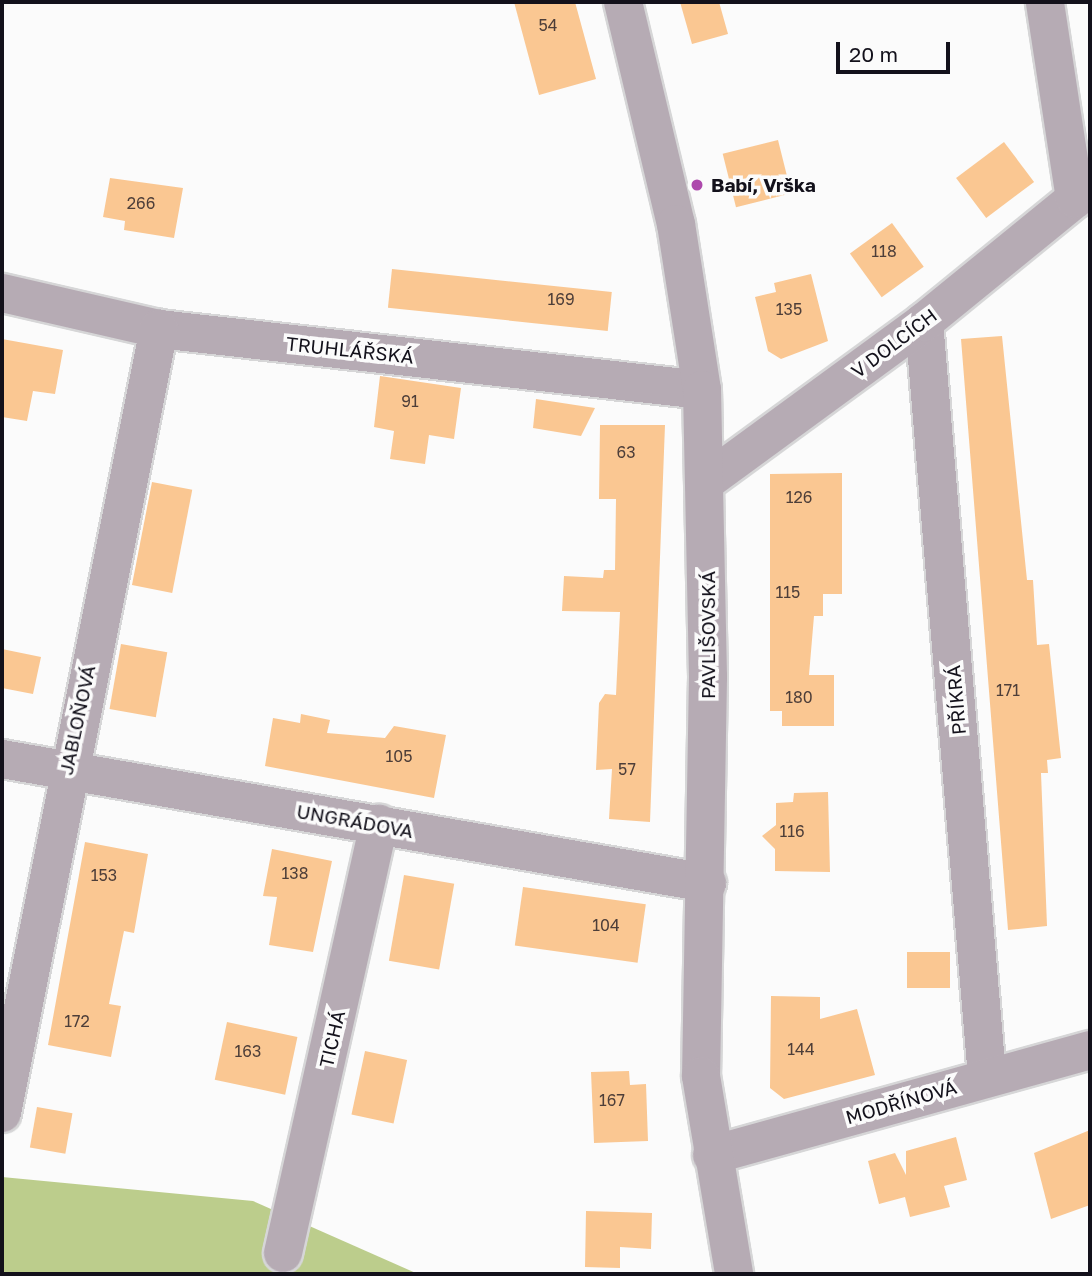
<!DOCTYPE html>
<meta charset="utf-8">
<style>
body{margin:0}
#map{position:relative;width:1092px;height:1276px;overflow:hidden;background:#fbfbfb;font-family:"Golos Text",sans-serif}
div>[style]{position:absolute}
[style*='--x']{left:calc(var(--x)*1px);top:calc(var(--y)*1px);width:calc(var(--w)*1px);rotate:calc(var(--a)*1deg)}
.forest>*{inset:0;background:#bccd8c}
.building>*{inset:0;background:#fac792;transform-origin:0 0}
.roads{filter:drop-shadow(2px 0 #d6d6d7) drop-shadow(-2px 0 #d6d6d7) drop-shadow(0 2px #d6d6d7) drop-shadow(0 -2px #d6d6d7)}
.minor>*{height:38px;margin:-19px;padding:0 19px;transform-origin:19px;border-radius:19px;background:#b6abb4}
.tertiary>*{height:38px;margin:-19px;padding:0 19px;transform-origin:19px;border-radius:19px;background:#b6abb4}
.dots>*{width:19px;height:19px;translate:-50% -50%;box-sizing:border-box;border:4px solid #fbfbfb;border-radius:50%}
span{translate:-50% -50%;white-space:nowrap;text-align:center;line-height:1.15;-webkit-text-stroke:7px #fbfbfb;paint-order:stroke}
.number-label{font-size:16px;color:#4d3e39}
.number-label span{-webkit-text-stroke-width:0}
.poi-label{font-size:19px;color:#13111b;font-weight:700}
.left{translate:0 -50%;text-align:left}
.street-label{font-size:19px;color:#13111b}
.frame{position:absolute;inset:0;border:4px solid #13111b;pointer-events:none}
.scale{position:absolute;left:836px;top:42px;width:114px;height:32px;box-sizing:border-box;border:4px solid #13111b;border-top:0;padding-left:9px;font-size:21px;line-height:24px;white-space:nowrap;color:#13111b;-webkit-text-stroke:5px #fbfbfb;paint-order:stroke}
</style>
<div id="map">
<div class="forest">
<i style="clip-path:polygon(2px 1177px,253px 1201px,418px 1274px,2px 1274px)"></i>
</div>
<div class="building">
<i style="clip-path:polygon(514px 2px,575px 2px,596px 79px,539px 95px)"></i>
<i style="clip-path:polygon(680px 2px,719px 2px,728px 34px,692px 44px)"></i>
<i style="left:778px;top:140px;width:55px;height:57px;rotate:76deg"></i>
<i style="left:1004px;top:142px;width:50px;height:60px;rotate:53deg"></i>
<i style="clip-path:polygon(110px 178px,183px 188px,174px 238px,124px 230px,125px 221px,103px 217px)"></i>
<i style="left:892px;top:223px;width:54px;height:52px;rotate:54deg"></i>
<i style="left:392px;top:269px;width:221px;height:39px;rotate:6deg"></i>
<i style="clip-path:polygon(811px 274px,828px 341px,781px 359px,768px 351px,755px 297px,776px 292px,774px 283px)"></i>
<i style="clip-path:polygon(1002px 336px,1027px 580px,1033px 580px,1037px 645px,1049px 644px,1061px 758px,1047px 760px,1048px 773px,1041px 773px,1047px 926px,1008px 930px,961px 339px)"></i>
<i style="clip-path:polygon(2px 339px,63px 350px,55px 394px,33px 391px,27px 421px,2px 417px)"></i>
<i style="clip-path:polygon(380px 376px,461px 388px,454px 439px,429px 435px,425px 464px,390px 459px,394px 431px,374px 427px)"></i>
<i style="clip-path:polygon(536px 399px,595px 408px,581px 436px,533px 428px)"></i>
<i style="clip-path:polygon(600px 425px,665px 425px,650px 822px,609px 819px,612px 769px,596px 770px,599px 703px,605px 694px,616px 695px,620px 612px,562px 611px,564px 576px,603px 578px,604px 570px,615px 570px,616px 499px,599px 499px)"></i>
<i style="clip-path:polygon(842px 473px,842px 594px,823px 594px,823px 616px,814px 616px,809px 675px,834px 675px,834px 726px,782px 726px,782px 711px,770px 711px,770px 474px)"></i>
<i style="left:152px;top:482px;width:41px;height:105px;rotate:11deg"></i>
<i style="left:121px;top:644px;width:47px;height:66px;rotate:10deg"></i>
<i style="clip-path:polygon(2px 649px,41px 657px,33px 694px,2px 688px)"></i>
<i style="clip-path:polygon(301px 714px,330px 720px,327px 733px,385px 738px,394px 726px,446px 735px,434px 798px,265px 766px,273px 718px,300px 723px)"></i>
<i style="clip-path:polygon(828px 792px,830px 872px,775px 871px,775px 849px,762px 836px,776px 825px,776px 803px,793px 802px,794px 793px)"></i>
<i style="clip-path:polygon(85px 842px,148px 854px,134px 933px,124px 931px,109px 1004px,121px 1006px,111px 1057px,48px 1045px)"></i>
<i style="clip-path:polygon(272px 849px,332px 861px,313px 952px,269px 945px,277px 897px,263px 896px)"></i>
<i style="left:404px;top:875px;width:51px;height:87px;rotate:10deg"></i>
<i style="left:523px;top:887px;width:124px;height:59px;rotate:8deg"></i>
<i style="left:907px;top:952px;width:43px;height:36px"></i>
<i style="clip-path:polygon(771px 996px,820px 997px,820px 1019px,857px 1009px,875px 1075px,784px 1099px,770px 1088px)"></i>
<i style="left:227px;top:1022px;width:72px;height:59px;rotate:12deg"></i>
<i style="left:365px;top:1051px;width:43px;height:65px;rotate:12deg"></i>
<i style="clip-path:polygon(629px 1071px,630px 1085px,646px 1084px,648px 1141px,594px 1143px,591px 1072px)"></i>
<i style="left:37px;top:1107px;width:36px;height:41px;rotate:10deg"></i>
<i style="clip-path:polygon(1090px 1130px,1090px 1205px,1051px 1219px,1034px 1153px)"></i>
<i style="clip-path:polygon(956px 1137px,967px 1180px,944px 1186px,950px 1207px,910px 1217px,905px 1197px,879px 1204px,868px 1161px,895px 1153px,906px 1175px,906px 1151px)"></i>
<i style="clip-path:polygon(586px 1211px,652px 1213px,651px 1249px,620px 1247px,620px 1268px,585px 1267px)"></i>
</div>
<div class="roads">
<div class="minor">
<i style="--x:2;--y:293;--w:161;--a:12.9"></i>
<i style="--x:159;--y:329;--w:546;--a:6.41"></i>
<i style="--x:924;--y:322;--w:758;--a:85.23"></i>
<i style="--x:708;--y:480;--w:268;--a:-36.2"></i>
<i style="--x:924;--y:322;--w:195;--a:-39.2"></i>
<i style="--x:1075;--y:199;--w:199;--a:-98.7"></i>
<i style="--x:2;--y:759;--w:716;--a:9.98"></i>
<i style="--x:2;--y:1113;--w:800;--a:-78.68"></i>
<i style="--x:712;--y:1155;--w:392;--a:-15.5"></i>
<i style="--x:283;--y:1253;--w:440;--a:-77.4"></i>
</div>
<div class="tertiary">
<i style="--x:623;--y:2;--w:228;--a:76.6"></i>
<i style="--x:676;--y:224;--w:168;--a:81.1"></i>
<i style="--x:702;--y:390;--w:287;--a:88.8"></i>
<i style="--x:708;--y:677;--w:399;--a:91"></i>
<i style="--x:701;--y:1076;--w:201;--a:80.5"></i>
</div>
</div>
<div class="dots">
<i style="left:697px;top:185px;background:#ad48ac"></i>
</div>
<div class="number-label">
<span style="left:548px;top:25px">54</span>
<span style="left:141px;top:203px">266</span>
<span style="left:884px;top:251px">118</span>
<span style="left:561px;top:299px">169</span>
<span style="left:789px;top:309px">135</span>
<span style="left:410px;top:401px">91</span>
<span style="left:626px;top:452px">63</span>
<span style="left:799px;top:497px">126</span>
<span style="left:788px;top:592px">115</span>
<span style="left:1008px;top:690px">171</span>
<span style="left:799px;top:697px">180</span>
<span style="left:399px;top:756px">105</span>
<span style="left:627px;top:769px">57</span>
<span style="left:792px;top:831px">116</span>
<span style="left:295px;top:873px">138</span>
<span style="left:104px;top:875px">153</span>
<span style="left:606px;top:925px">104</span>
<span style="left:77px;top:1021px">172</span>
<span style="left:801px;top:1049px">144</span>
<span style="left:248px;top:1051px">163</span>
<span style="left:612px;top:1100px">167</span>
</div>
<div class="poi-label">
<span class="left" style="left:711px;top:185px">Babí, Vrška</span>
</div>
<div class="street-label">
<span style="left:894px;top:343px;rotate:-37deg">V DOLCÍCH</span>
<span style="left:350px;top:350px;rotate:6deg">TRUHLÁŘSKÁ</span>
<span style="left:708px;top:635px;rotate:-90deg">PAVLIŠOVSKÁ</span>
<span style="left:956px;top:700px;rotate:-95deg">PŘÍKRÁ</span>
<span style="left:77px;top:720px;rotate:-78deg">JABLOŇOVÁ</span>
<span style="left:355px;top:821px;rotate:10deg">UNGRÁDOVA</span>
<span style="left:332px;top:1039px;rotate:-77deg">TICHÁ</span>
<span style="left:901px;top:1102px;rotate:-16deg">MODŘÍNOVÁ</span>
</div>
<div class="frame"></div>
<div class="scale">20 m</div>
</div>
